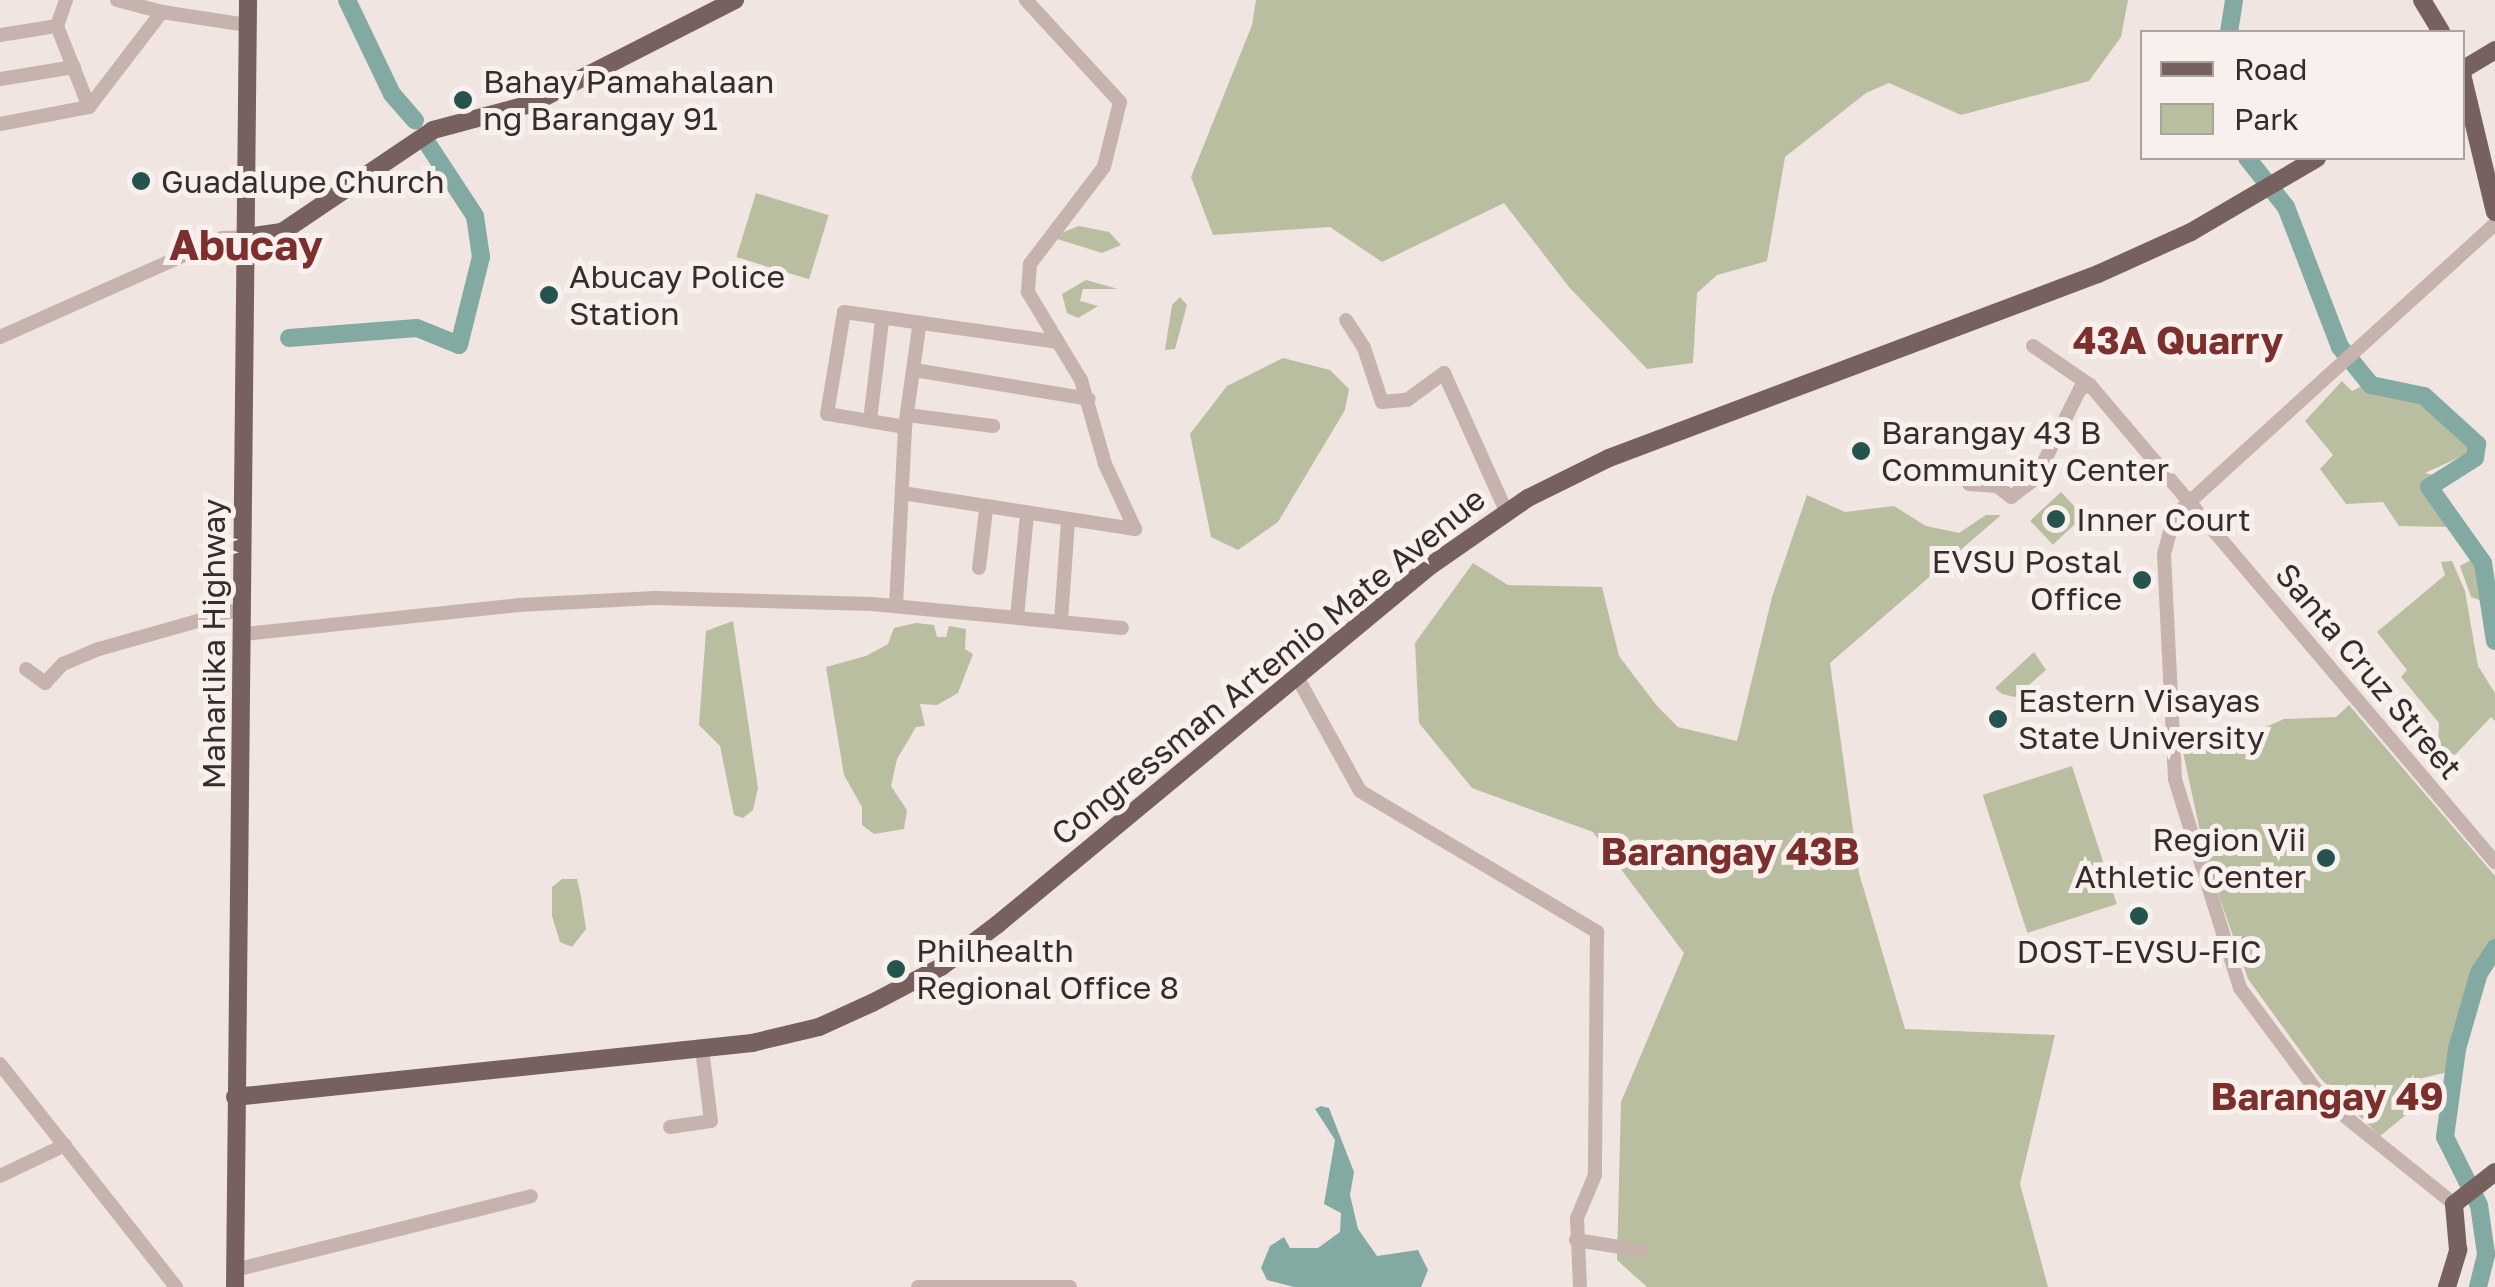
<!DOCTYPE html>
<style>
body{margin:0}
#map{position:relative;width:2495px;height:1287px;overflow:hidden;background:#f0e5e0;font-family:"Golos Text",sans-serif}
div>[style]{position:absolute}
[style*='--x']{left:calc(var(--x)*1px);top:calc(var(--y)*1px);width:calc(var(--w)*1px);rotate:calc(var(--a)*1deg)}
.green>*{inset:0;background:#babea1;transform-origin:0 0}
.water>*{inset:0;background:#82aaa3}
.river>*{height:18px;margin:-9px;padding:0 9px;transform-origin:9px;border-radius:9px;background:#82aaa3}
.minor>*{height:14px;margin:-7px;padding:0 7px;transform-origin:7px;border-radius:7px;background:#c7b3ad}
.major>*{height:18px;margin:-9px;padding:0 9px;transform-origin:9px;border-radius:9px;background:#76615e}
.dots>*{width:28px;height:28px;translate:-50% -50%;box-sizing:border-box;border:5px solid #f8f0ec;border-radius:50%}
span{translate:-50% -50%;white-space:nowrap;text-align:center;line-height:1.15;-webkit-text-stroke:10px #f8f0ec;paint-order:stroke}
.poi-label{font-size:32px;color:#362c2b}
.left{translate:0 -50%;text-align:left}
.right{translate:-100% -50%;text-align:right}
.street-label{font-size:32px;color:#362c2b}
.quarter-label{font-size:38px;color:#7c302d;font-weight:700}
.district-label{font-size:42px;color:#7c302d;font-weight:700}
.legend{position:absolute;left:2140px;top:30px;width:325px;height:130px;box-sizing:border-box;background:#f8f0ec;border:2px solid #aaa29f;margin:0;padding:12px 18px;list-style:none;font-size:30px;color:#362c2b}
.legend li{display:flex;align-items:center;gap:20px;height:50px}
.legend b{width:50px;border:2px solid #aaa29f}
</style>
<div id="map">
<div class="green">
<i style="clip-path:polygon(1256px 0,2128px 0,2121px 37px,2089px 81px,1961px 115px,1889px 83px,1866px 93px,1785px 157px,1767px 261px,1717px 275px,1697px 293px,1693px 363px,1647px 369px,1569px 287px,1504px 203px,1382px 262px,1330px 227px,1213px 235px,1191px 177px,1252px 25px)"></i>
<i style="left:756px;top:193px;width:76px;height:67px;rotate:17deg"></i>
<i style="clip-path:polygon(1079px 226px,1109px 232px,1121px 245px,1102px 253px,1051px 237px)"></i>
<i style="clip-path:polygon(1086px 280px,1118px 289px,1083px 289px,1080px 301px,1098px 306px,1078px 318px,1067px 313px,1062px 294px)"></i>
<i style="clip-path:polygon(1180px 297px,1187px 305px,1175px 349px,1165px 350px,1172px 305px)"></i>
<i style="clip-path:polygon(1283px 358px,1330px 370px,1349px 389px,1345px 410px,1278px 522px,1238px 550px,1211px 537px,1190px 434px,1227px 386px)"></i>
<i style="clip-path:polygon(2342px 381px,2352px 391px,2364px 385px,2410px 397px,2468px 440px,2469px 453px,2425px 473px,2438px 476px,2448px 527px,2399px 526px,2383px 502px,2346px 504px,2320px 469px,2333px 455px,2305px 421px)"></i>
<i style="left:2061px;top:492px;width:33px;height:42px;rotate:47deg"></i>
<i style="clip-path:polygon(1807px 495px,1845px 512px,1894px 506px,1926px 526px,1959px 533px,1986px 515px,2001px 515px,1830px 663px,1859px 873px,1905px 1029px,2055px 1035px,2020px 1184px,2048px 1287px,1647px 1287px,1617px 1260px,1621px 1102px,1684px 953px,1593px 832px,1472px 788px,1419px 723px,1415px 643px,1473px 563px,1508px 585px,1602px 587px,1619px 656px,1657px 706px,1678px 727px,1737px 741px,1772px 597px)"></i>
<i style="clip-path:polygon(2480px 555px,2495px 624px,2489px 644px,2482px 601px,2471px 597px,2460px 566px)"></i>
<i style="clip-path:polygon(2452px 561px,2465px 591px,2478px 666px,2495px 693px,2495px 721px,2491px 717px,2455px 755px,2438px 749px,2439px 723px,2401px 677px,2407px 670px,2377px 632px,2445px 575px,2441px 562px)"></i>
<i style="clip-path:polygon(733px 621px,758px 788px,753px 810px,743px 818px,734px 815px,720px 746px,699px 725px,706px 631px)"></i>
<i style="clip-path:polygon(916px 623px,934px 625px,937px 637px,946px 637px,949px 626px,966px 629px,965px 649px,973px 654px,958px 693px,937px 705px,920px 704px,925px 726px,916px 727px,897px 759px,891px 786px,907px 810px,904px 829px,874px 834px,862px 825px,862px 807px,844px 775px,826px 667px,866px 656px,888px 644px,894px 628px)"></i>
<i style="clip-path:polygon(2034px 652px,2046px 670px,2015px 697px,2002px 694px,1995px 688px)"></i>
<i style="clip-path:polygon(2349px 705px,2495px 876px,2495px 946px,2474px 984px,2452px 1071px,2418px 1079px,2418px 1105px,2380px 1136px,2320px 1078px,2248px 979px,2206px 859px,2183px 752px,2221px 747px,2284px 719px,2336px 717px)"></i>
<i style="left:2072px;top:766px;width:145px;height:94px;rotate:72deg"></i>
<i style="clip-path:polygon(562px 879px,577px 879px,581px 896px,586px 929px,572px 947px,560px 942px,552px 916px,552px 887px)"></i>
</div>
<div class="water">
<i style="clip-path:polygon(1321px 1106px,1329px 1108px,1354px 1172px,1350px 1195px,1358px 1229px,1377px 1256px,1418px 1250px,1428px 1270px,1421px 1287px,1294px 1287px,1267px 1280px,1261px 1268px,1270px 1246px,1284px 1237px,1290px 1248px,1318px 1248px,1340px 1232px,1341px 1213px,1324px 1204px,1335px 1140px,1315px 1109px)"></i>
</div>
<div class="river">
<i style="--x:347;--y:0;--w:104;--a:64.4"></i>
<i style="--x:392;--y:94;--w:35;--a:49"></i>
<i style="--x:2229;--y:32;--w:32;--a:-81"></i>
<i style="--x:2247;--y:158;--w:63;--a:51.5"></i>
<i style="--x:2286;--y:207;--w:150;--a:68.9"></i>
<i style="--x:2340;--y:347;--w:49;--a:50.8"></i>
<i style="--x:2371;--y:385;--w:54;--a:11.7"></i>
<i style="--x:2424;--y:396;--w:72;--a:42.2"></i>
<i style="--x:2477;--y:444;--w:14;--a:98"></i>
<i style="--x:2475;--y:458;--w:54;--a:147.8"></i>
<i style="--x:2429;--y:487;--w:93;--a:54.6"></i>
<i style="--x:2483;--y:563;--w:79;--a:81.3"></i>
<i style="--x:289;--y:338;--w:128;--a:-4.5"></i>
<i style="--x:417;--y:328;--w:45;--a:22"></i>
<i style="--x:459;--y:345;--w:91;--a:-76"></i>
<i style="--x:481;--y:257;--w:41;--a:-98.3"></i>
<i style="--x:475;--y:216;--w:84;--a:-123.3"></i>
<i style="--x:2478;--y:1287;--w:34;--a:-76"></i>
<i style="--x:2486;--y:1254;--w:49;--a:-98.1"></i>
<i style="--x:2479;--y:1205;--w:76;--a:-116.6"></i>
<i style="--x:2445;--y:1137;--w:89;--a:-82.2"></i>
<i style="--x:2457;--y:1049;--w:79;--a:-73.9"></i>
<i style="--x:2479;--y:973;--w:30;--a:-57"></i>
</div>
<div class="minor">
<i style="--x:66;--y:0;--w:28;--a:109"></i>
<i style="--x:57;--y:26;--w:87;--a:68.4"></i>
<i style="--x:117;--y:0;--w:47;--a:14.9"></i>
<i style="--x:0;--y:35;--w:58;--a:-9"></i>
<i style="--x:0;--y:79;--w:75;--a:-9.2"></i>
<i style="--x:0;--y:124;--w:91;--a:-10.8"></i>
<i style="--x:89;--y:107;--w:120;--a:-52.5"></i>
<i style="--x:162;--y:12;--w:86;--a:8.7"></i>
<i style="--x:1346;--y:320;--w:33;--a:57"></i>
<i style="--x:1364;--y:348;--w:57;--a:71.6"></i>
<i style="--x:1382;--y:402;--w:25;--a:-5"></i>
<i style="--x:1407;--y:400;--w:46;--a:-36.1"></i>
<i style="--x:1444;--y:373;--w:151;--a:65.8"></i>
<i style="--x:0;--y:337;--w:243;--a:-24"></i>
<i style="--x:222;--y:238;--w:24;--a:-2"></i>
<i style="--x:2033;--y:346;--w:69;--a:34.4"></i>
<i style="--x:914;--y:370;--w:177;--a:9.4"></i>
<i style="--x:907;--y:415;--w:87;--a:7.3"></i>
<i style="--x:870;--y:420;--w:100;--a:-83.1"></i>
<i style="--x:905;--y:427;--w:79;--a:-170.5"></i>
<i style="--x:827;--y:414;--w:103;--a:-80.5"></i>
<i style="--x:844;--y:312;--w:215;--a:8"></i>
<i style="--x:1969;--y:484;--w:28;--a:4"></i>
<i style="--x:1997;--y:486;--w:18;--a:38"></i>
<i style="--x:2011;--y:497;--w:31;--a:-37"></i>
<i style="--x:2036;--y:478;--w:99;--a:-63.7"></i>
<i style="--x:2080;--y:389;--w:11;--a:-22"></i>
<i style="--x:2090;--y:385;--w:626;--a:49.67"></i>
<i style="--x:902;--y:493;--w:236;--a:8.8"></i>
<i style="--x:1135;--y:529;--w:72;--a:-114.8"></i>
<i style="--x:1105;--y:464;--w:87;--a:-105.9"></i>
<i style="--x:1081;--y:380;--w:103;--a:-121.1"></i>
<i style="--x:1028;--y:292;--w:28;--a:-86"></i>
<i style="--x:1030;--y:264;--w:122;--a:-52.7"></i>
<i style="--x:1104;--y:167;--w:67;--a:-76.2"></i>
<i style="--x:1120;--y:102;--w:139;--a:-132.7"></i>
<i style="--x:979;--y:568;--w:58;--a:-83.1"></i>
<i style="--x:896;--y:606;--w:179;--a:-87.1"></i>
<i style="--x:905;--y:427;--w:101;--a:-82"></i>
<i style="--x:1017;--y:617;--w:102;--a:-84.4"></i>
<i style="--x:1061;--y:621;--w:100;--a:-86"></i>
<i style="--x:244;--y:634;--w:276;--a:-6"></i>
<i style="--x:518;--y:605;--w:137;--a:-2.9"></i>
<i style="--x:655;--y:598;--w:217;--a:1.6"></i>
<i style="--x:872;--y:604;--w:251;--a:5.5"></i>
<i style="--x:26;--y:669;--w:24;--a:36"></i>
<i style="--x:45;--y:683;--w:26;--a:-47"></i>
<i style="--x:63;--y:664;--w:39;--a:-23"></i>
<i style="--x:99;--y:649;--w:150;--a:-15.9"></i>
<i style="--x:1296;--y:675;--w:132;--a:61.1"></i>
<i style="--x:1360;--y:791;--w:276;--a:30.7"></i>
<i style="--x:1597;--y:932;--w:243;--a:90.5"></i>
<i style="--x:1595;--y:1175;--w:47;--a:112.7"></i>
<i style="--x:1577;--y:1218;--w:69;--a:87.5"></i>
<i style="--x:0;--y:1064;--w:284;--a:51.7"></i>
<i style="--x:670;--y:1127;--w:41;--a:-8.3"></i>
<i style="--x:711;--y:1121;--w:73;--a:-97.1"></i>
<i style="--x:0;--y:1176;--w:72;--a:-25.5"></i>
<i style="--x:2454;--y:1204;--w:169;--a:-141.2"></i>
<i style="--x:2322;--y:1098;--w:137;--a:-126.7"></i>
<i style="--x:2240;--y:988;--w:219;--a:-107.3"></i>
<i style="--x:2175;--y:779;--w:225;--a:-92.8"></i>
<i style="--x:2164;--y:554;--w:39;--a:-75"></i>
<i style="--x:2174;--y:516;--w:434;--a:-42.3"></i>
<i style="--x:1576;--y:1240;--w:65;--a:8.9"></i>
<i style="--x:235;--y:1270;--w:305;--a:-14"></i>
<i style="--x:918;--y:1287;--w:152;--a:0"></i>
</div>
<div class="major">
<i style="--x:2422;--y:0;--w:37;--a:59"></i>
<i style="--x:2462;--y:70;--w:39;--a:-31"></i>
<i style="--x:2462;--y:74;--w:142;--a:76.6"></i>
<i style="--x:246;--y:237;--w:36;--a:-8"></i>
<i style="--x:282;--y:232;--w:182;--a:-34"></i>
<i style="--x:433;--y:130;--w:101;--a:-14.9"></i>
<i style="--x:531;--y:104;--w:229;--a:-27"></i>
<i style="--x:235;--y:1097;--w:520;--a:-5.96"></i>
<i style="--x:752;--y:1043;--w:69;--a:-13.4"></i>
<i style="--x:819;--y:1027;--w:58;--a:-24.4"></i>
<i style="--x:872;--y:1003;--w:78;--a:-27.6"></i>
<i style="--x:941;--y:967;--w:71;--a:-37"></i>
<i style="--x:998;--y:924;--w:561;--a:-39.65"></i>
<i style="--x:1430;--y:566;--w:119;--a:-34.8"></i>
<i style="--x:1528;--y:498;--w:90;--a:-26.3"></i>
<i style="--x:1609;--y:458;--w:522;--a:-20.62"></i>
<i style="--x:2098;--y:274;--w:102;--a:-24.3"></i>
<i style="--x:2191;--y:232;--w:146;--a:-30.4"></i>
<i style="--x:235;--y:1287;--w:1287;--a:-89.42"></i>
<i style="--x:2447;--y:1287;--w:39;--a:-73"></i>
<i style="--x:2458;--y:1250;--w:46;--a:-95"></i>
<i style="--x:2454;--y:1204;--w:52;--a:-38"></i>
</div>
<div class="dots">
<i style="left:463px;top:100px;background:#25534d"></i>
<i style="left:141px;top:181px;background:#25534d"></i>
<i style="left:549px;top:295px;background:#25534d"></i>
<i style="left:1861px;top:451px;background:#25534d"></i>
<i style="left:2056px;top:519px;background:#25534d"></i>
<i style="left:2142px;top:580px;background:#25534d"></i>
<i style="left:1998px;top:719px;background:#25534d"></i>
<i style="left:2326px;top:858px;background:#25534d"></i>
<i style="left:2139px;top:916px;background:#25534d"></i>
<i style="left:896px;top:969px;background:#25534d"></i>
</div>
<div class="poi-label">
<span class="left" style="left:483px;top:100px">Bahay Pamahalaan<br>ng Barangay 91</span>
<span class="left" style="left:161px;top:181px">Guadalupe Church</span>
<span class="left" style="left:569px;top:295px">Abucay Police<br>Station</span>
<span class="left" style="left:1881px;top:451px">Barangay 43 B<br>Community Center</span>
<span class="left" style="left:2076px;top:519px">Inner Court</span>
<span class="right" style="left:2122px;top:580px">EVSU Postal<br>Office</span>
<span class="left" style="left:2018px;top:719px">Eastern Visayas<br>State University</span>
<span class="right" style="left:2306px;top:858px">Region Vii<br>Athletic Center</span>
<span class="left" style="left:916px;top:969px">Philhealth<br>Regional Office 8</span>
<span style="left:2139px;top:951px">DOST-EVSU-FIC</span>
</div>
<div class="street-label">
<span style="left:213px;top:644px;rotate:-90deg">Maharlika Highway</span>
<span style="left:1268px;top:666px;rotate:-39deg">Congressman Artemio Mate Avenue</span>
<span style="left:2369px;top:671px;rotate:50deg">Santa Cruz Street</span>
</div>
<div class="quarter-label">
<span style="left:2178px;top:340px">43A Quarry</span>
<span style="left:1730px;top:851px">Barangay 43B</span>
<span style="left:2327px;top:1096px">Barangay 49</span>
</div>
<div class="district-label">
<span style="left:246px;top:244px">Abucay</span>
</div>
<ul class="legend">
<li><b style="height:12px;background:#76615e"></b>Road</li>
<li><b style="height:28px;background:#babea1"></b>Park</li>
</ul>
</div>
